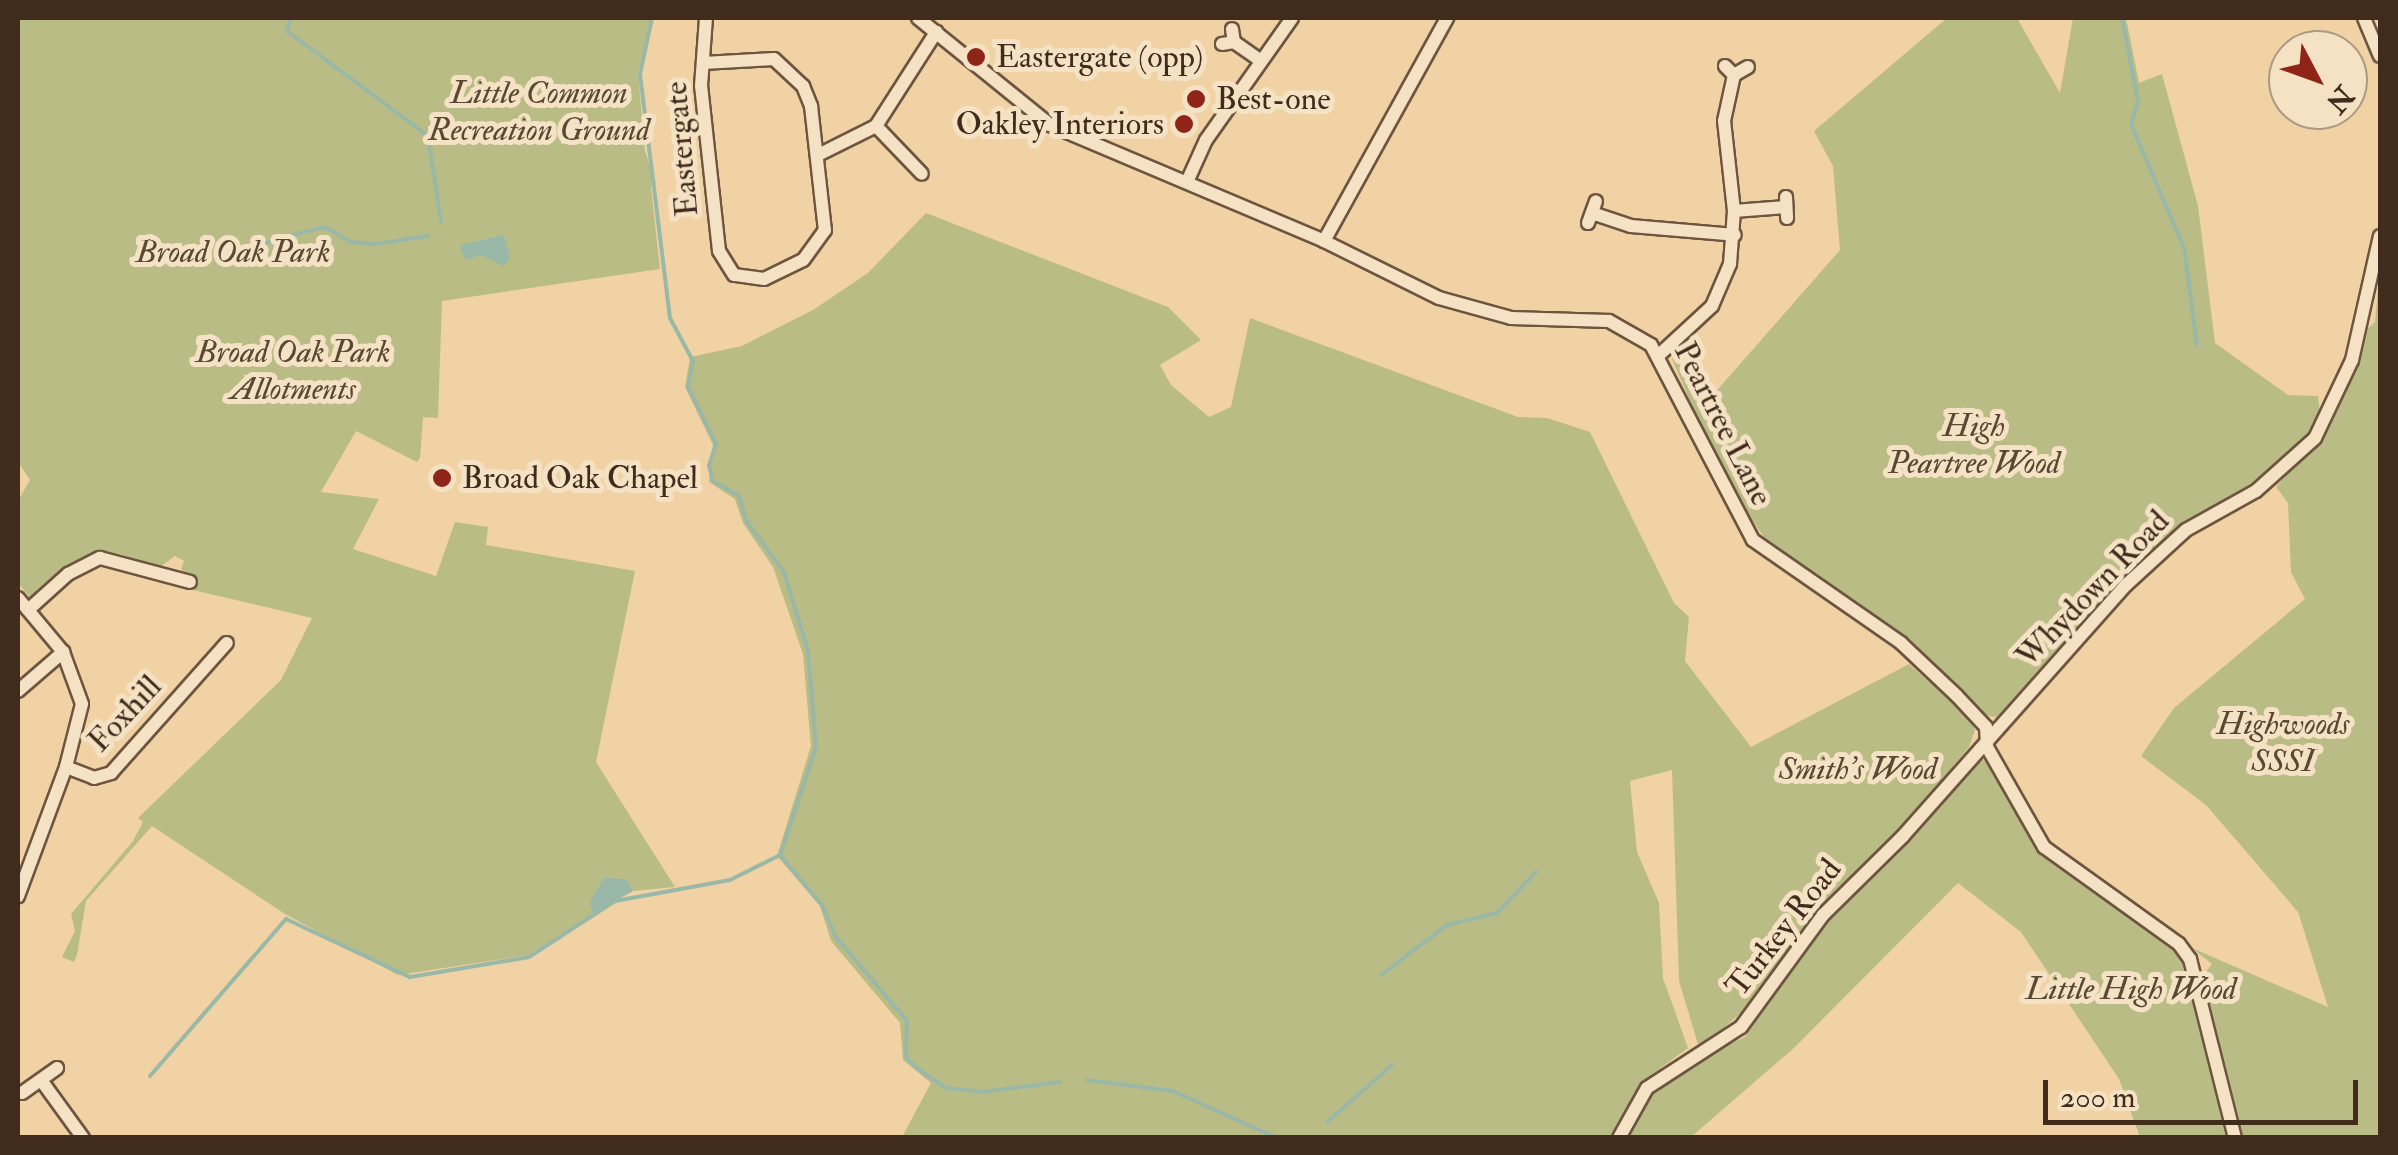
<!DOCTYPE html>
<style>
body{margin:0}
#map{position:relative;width:2398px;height:1155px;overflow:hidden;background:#f0d2a5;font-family:"IM FELL Double Pica",serif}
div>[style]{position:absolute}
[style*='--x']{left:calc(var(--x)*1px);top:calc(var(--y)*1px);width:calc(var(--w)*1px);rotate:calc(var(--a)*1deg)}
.green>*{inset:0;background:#babc86}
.water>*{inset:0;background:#9ab8a7}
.stream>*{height:4px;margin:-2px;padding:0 2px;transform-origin:2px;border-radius:2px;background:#9ab8a7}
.roads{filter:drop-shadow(2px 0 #6d553f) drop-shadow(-2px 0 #6d553f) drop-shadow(0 2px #6d553f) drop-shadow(0 -2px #6d553f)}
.minor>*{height:12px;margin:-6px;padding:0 6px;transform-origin:6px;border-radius:6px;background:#f5e2c4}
.dots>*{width:28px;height:28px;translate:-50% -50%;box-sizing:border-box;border:5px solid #f5e2c4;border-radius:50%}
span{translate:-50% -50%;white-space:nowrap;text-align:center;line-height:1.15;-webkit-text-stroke:10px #f5e2c4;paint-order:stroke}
.poi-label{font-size:32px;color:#412b1d}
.left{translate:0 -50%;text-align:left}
.right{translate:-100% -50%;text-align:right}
.park-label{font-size:32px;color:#594832;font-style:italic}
.street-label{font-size:32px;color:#412b1d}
.frame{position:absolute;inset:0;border:20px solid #412b1d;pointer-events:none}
.north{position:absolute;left:2268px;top:30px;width:100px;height:100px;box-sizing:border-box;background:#f5e2c4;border:2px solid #ad9981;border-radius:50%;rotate:131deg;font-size:28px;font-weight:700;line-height:40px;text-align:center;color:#412b1d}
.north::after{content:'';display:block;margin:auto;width:35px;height:45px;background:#8f2418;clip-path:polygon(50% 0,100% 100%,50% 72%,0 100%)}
.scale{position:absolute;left:2043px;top:1080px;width:315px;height:45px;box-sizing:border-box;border:5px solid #412b1d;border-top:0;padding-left:12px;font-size:30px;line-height:35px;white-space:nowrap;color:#412b1d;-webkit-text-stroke:8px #f5e2c4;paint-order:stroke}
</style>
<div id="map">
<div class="green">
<i style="clip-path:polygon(18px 18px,651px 18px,638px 73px,645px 151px,656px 184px,651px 187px,660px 269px,442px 301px,438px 418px,423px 417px,420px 458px,417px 462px,356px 431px,321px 492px,379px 499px,353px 549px,436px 576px,455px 522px,488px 527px,486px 545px,635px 571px,596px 762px,675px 887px,633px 891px,627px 879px,591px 901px,592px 914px,529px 955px,398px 975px,285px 914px,152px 826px,86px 901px,77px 955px,74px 962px,62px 957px,75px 931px,71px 914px,133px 841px,143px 822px,138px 818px,281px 680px,312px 618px,193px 590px,193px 579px,181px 569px,184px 561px,175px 556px,160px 567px,120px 554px,84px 558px,32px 600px,18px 583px,18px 501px,30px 480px,18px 462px)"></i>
<i style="clip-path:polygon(1947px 18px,2017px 18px,2060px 93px,2073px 18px,2126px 18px,2139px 83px,2162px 74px,2198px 206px,2215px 343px,2288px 395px,2318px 396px,2320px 412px,2305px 441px,2261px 481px,2172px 534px,2097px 604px,1997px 717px,1986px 716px,1938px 671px,1772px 549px,1722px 476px,1672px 359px,1684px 348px,1687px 379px,1705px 404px,1840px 250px,1833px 166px,1814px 131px)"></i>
<i style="clip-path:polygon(926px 213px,1168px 307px,1201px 340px,1160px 365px,1171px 385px,1209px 417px,1231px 407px,1250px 318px,1518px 417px,1547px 418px,1590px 432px,1674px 603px,1689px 617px,1685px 661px,1751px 747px,1909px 664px,1969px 717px,1975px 730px,1969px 747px,1885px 848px,1827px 901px,1750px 1005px,1704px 1045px,1698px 1044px,1679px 981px,1672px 770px,1630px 781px,1637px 852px,1659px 903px,1663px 978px,1688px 1048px,1640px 1083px,1613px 1137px,902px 1137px,931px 1083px,903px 1060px,900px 1023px,831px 941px,820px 906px,777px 856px,811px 746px,803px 654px,773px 567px,743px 523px,735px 499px,709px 482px,713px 445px,685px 387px,690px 357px,742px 346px,813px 310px,868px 273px)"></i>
<i style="clip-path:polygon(2380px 265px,2380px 1137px,2241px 1137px,2201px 978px,2212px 964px,2192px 948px,2328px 1007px,2298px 912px,2206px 805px,2141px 756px,2174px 708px,2305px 599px,2291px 572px,2288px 503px,2276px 487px,2332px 422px,2355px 372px,2367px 329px,2375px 322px)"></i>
<i style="clip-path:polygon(1983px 760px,2001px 767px,2039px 851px,2145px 922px,2183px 959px,2231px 1137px,2140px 1137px,2119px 1079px,2021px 932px,1958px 883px,1794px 1048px,1691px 1137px,1625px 1138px,1651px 1092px,1693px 1060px,1745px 1037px,1835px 909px,1896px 852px,1973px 762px)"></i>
</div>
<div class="water">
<i style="clip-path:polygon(504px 235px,510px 258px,503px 266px,481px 255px,466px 260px,462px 253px,460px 245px)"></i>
<i style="clip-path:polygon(604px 878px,627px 879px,633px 891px,592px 914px,590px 901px)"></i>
</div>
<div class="stream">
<i style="--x:291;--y:18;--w:14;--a:107"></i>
<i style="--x:287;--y:31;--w:176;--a:36.7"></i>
<i style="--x:428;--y:136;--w:87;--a:81.4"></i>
<i style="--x:652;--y:18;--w:57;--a:102.1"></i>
<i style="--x:640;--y:74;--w:246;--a:83"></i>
<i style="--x:670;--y:318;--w:49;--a:61.9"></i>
<i style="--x:693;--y:361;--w:26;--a:101"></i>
<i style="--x:688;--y:387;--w:64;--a:63.8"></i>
<i style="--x:716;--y:444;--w:23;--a:108"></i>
<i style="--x:709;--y:466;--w:16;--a:75"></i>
<i style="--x:713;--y:481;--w:30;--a:30"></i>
<i style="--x:739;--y:496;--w:27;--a:73"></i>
<i style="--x:747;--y:522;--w:62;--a:53.5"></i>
<i style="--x:784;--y:572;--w:83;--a:73.1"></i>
<i style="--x:808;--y:651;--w:96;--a:85.2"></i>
<i style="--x:816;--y:747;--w:114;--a:108.4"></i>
<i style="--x:780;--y:855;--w:65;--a:50"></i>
<i style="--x:822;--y:905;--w:34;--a:67"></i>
<i style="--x:835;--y:936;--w:111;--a:49.7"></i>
<i style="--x:907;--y:1021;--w:36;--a:92"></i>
<i style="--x:906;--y:1057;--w:17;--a:45"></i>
<i style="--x:918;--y:1069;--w:34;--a:34"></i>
<i style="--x:946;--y:1088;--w:36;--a:6"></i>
<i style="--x:982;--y:1092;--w:79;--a:-7.3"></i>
<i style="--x:2122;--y:18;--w:86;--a:79.2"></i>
<i style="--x:2138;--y:102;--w:23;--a:108"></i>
<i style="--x:2131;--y:124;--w:135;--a:66.9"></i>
<i style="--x:2184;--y:248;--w:98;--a:82.4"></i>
<i style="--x:242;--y:256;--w:34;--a:-28"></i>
<i style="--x:272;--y:240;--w:55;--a:-13.8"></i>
<i style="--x:325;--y:227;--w:30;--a:30"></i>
<i style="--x:351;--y:242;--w:24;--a:5"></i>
<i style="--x:375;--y:244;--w:54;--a:-8.6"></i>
<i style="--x:1381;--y:975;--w:83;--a:-37.1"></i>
<i style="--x:1447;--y:925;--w:51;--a:-13.5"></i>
<i style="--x:1497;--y:913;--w:57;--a:-46.4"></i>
<i style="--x:150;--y:1076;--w:208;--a:-49.1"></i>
<i style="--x:286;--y:919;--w:137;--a:25.1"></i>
<i style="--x:410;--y:977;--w:121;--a:-9.5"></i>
<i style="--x:529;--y:957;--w:103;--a:-33.1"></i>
<i style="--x:615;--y:901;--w:117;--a:-10.3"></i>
<i style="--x:730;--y:880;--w:56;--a:-26.6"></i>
<i style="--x:1087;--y:1080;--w:87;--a:7.3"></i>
<i style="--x:1173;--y:1091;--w:114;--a:24.3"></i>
<i style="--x:1327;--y:1122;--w:86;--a:-41.2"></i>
</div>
<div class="roads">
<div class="minor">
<i style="--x:918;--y:18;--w:170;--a:39"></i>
<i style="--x:1050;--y:125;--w:298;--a:22.9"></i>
<i style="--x:1324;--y:241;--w:128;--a:26.4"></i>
<i style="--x:1439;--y:298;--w:75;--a:15.5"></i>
<i style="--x:1511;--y:318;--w:98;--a:1.8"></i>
<i style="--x:1609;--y:321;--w:48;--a:29.7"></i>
<i style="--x:1651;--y:345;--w:220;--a:62.4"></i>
<i style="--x:1753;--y:540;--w:180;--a:34.8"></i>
<i style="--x:1901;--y:643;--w:77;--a:43.4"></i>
<i style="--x:1957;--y:696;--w:42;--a:46.9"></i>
<i style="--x:1986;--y:727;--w:20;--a:87"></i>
<i style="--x:1987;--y:747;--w:115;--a:60.3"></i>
<i style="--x:2044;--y:847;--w:166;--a:35.7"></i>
<i style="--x:2179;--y:944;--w:19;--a:54"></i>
<i style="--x:2190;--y:959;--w:185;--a:75.9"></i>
<i style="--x:2364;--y:18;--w:41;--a:67.2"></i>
<i style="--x:1234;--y:42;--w:33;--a:35"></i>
<i style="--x:1222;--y:44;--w:12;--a:-9"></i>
<i style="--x:1234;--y:42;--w:13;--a:-99"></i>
<i style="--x:703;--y:63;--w:71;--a:-3.2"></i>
<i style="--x:774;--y:59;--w:40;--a:43"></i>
<i style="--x:803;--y:86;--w:22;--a:68"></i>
<i style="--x:811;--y:106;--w:125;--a:83.6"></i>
<i style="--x:825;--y:230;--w:37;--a:126"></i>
<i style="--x:803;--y:260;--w:43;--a:154"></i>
<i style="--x:764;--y:279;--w:30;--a:-172"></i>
<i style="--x:734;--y:275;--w:28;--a:-122"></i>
<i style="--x:719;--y:251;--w:166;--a:-96.2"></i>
<i style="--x:701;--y:86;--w:68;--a:-85.8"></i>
<i style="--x:1725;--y:66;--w:13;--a:45"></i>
<i style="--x:1734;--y:75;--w:16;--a:-30"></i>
<i style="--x:876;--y:126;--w:66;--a:46.2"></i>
<i style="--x:820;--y:154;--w:63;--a:-26.6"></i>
<i style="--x:876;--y:126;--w:112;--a:-57.4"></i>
<i style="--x:1187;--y:182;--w:46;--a:-65.7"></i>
<i style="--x:1206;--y:140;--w:149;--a:-54.8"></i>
<i style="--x:1786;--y:197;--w:21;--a:87"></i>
<i style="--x:1734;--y:211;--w:52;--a:-4.4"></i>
<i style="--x:1592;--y:213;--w:41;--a:18.4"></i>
<i style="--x:1631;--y:226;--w:104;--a:4.9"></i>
<i style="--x:1588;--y:223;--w:23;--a:-70"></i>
<i style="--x:1324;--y:241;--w:255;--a:-61.1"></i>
<i style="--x:1659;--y:355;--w:72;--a:-42.8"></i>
<i style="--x:1712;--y:306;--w:46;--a:-66.8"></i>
<i style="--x:1730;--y:264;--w:53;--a:-85.7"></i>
<i style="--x:1734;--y:211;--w:91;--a:-96.3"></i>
<i style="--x:1724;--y:121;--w:47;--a:-77.7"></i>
<i style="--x:18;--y:598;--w:70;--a:50.2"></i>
<i style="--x:63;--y:652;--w:55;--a:69.9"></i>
<i style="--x:82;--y:704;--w:65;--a:104.3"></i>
<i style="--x:66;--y:767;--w:138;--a:110.4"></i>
<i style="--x:28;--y:610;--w:54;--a:-42"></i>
<i style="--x:68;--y:574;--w:36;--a:-27"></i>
<i style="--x:100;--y:558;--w:93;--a:14.9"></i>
<i style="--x:18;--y:691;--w:60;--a:-40.9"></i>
<i style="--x:66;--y:767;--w:30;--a:21"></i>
<i style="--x:94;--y:778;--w:18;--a:-16"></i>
<i style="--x:111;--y:773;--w:174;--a:-48.3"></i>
<i style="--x:41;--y:1080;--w:72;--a:54.1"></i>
<i style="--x:22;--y:1093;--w:43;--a:-35.5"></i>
<i style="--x:1619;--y:1138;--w:57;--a:-60.8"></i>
<i style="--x:1647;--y:1088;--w:112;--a:-33"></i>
<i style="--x:1741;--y:1027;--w:139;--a:-53.8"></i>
<i style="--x:1823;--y:915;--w:112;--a:-44.6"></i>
<i style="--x:1903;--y:836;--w:336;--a:-48.4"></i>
<i style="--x:2126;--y:585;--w:81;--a:-42.5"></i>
<i style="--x:2186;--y:530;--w:80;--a:-29.1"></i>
<i style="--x:2256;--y:491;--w:79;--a:-41.9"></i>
<i style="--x:2315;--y:438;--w:86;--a:-64.6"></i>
<i style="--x:2352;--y:360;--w:127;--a:-77.3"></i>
</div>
</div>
<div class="dots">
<i style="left:976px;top:57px;background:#8f2418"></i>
<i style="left:1196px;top:99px;background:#8f2418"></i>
<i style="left:1184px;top:124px;background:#8f2418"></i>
<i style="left:442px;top:478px;background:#8f2418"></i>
</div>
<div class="poi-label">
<span class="left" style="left:996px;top:57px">Eastergate (opp)</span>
<span class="left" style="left:1216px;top:99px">Best-one</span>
<span class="right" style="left:1164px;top:124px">Oakley Interiors</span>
<span class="left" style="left:462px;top:478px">Broad Oak Chapel</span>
</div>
<div class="park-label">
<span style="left:539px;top:112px">Little Common<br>Recreation Ground</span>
<span style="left:233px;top:252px">Broad Oak Park</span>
<span style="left:293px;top:371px">Broad Oak Park<br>Allotments</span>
<span style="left:1974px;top:445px">High<br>Peartree Wood</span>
<span style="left:2283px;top:743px">Highwoods<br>SSSI</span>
<span style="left:1858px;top:769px">Smith's Wood</span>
<span style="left:2131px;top:989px">Little High Wood</span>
</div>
<div class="street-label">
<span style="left:682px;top:149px;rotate:-95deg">Eastergate</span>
<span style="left:1723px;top:424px;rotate:63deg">Peartree Lane</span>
<span style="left:2093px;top:589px;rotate:-46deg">Whydown Road</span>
<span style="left:125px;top:714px;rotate:-47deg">Foxhill</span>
<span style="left:1784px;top:928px;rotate:-52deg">Turkey Road</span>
</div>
<div class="frame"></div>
<div class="north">N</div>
<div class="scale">200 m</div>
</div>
